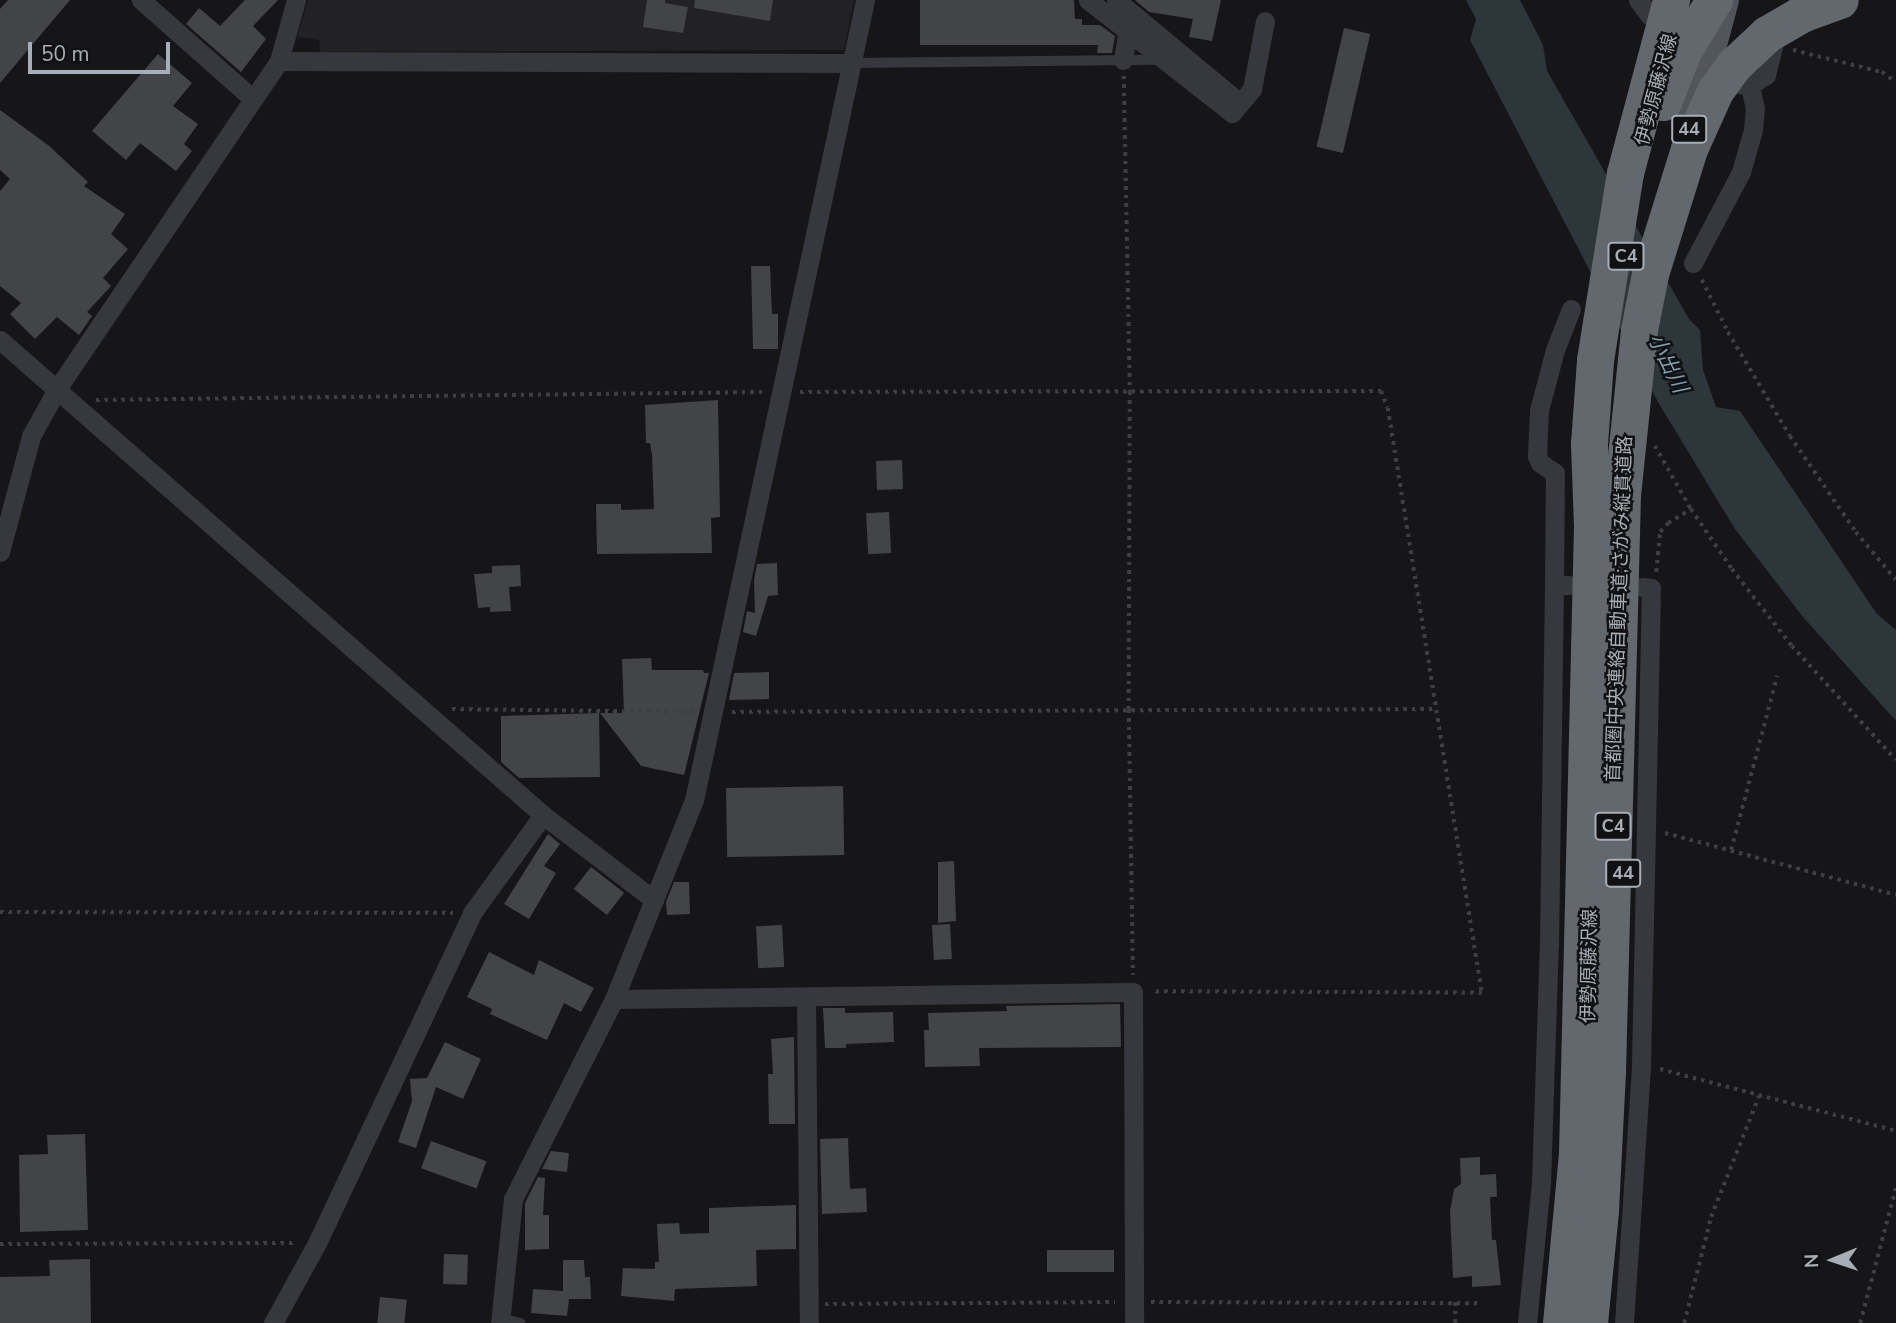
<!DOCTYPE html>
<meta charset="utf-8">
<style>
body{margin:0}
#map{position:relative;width:1896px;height:1323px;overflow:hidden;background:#161618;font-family:"Nunito Sans","Noto Sans JP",sans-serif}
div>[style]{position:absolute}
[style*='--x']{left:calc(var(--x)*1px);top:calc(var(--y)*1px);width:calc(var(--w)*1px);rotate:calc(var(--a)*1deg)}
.built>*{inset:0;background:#222225}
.water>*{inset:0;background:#2c363b}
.building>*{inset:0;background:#424448;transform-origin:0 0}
.path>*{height:3.5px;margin-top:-1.75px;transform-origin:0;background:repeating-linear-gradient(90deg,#3d3f44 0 3.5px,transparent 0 8.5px)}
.service>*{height:10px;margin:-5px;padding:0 5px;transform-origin:5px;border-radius:5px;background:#37383d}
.minor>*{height:19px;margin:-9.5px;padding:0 9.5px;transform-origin:9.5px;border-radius:9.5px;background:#37383d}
.primary>*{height:32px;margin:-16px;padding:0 16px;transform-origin:16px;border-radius:16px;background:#53555c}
.motorway>*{height:37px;margin:-18.5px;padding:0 18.5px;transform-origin:18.5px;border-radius:18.5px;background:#63676e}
.motorway-bridge>*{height:37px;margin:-18.5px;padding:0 18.5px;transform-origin:18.5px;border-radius:18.5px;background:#63676e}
span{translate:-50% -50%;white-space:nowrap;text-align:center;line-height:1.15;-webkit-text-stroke:5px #111113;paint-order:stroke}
.shield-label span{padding:2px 5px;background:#111113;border:2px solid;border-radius:5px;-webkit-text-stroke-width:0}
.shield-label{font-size:18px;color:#a8aeb7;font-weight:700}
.street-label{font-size:19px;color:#a8aeb7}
.water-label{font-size:21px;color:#7f9fb2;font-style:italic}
.north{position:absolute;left:1798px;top:1225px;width:70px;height:70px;-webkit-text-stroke:5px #111113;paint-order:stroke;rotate:268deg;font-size:19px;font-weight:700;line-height:28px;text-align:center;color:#a8aeb7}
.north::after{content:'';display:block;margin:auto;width:24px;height:32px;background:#a8aeb7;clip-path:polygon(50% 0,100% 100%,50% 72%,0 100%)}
.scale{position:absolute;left:28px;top:42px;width:142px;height:32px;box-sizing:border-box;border:4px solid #a8aeb7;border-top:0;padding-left:9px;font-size:21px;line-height:24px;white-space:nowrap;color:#a8aeb7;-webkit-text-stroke:5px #111113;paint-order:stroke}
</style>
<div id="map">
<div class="built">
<i style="clip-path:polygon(308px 0,854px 0,844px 50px,320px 52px,319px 40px,297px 37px)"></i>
</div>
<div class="water">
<i style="clip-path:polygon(1466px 0,1520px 0,1543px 45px,1547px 71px,1689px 319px,1700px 330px,1703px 370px,1716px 407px,1740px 411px,1877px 614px,1896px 630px,1896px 721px,1803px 617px,1735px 529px,1658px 402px,1470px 40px,1476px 19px)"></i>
</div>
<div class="building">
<i style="clip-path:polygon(8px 0,70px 0,0 83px,0 9px)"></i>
<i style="clip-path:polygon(245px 0,278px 0,253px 26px,266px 39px,241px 72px,186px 24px,199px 8px,220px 26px)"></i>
<i style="clip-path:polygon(647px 0,665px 0,665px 3px,688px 7px,683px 33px,643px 27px)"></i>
<i style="clip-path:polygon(695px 0,773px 0,770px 21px,694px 8px)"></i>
<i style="clip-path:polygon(920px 0,1074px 0,1075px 19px,1082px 19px,1082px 25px,1100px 25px,1115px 36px,1112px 53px,1097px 53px,1098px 45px,920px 45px)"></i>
<i style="clip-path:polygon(1135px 0,1221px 0,1212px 41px,1189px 37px,1193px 19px,1149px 12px)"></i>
<i style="left:1344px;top:28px;width:27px;height:122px;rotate:13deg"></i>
<i style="clip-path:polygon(158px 54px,192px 83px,173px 106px,198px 124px,184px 144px,192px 151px,176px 171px,140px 143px,126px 160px,92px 131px)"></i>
<i style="clip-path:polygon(0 110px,48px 145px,88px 182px,84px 186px,125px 214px,111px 234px,128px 249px,103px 278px,111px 286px,87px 312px,92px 316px,79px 335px,57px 317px,35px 339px,10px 314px,21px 303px,0 286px,0 191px,10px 179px,0 170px)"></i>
<i style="clip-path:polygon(751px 266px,770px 266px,772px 314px,778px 314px,778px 349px,753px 349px)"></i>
<i style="clip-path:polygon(718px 400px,720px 517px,711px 518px,712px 553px,597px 554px,596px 504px,621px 504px,621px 510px,654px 509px,652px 455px,650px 443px,646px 443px,645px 405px)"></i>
<i style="left:902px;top:460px;width:29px;height:26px;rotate:88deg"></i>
<i style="left:889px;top:512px;width:41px;height:23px;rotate:87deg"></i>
<i style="clip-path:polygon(777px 563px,778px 595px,768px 596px,756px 636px,743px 632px,747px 611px,755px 613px,754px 580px,757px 564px)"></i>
<i style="clip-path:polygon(520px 565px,521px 586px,509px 587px,511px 611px,490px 612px,490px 607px,478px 608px,474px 574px,492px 573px,492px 566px)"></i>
<i style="clip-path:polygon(651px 658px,652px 670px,703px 670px,704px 673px,709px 673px,684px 775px,641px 766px,600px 713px,624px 713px,622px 659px)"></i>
<i style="clip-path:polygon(769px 672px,769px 699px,729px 700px,734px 673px)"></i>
<i style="clip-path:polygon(599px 713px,600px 777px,519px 778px,501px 762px,501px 716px)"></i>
<i style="left:843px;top:786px;width:69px;height:117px;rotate:89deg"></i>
<i style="clip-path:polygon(548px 834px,560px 844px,544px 866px,556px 873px,529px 919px,504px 904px)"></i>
<i style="clip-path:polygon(954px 861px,956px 921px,938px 923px,938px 862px)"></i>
<i style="left:591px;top:867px;width:42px;height:28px;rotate:38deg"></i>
<i style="clip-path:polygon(674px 882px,689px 882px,690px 914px,667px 915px,666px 902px)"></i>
<i style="left:950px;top:924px;width:35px;height:18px;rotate:87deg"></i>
<i style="left:782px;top:925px;width:42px;height:26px;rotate:87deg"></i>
<i style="clip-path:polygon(489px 952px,534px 975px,539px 960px,594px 988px,581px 1012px,564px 1003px,547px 1040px,490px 1014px,492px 1009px,467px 997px)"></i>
<i style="clip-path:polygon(1120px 1004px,1121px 1047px,979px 1048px,980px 1066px,925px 1067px,924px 1030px,929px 1030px,928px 1013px,1007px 1011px,1006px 1006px)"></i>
<i style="clip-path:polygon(823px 1008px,845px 1008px,845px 1013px,893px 1012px,894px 1042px,846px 1044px,846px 1048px,825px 1048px)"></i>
<i style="clip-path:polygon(794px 1037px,795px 1124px,769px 1124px,768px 1074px,773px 1074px,771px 1039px)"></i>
<i style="clip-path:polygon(445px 1042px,481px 1059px,463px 1099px,436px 1087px,416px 1148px,398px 1142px,412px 1101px,410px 1079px,427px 1078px)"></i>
<i style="clip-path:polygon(85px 1134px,88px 1230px,20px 1232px,19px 1155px,48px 1154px,47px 1135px)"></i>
<i style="clip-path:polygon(848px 1138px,850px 1189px,866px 1188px,867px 1212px,822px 1214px,820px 1139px)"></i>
<i style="left:431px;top:1141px;width:59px;height:29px;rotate:20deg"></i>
<i style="clip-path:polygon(551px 1151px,569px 1153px,567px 1172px,542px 1169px)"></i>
<i style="clip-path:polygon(1480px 1157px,1480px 1175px,1496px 1174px,1497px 1197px,1490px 1197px,1492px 1240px,1496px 1240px,1501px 1285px,1472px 1287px,1472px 1276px,1453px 1278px,1450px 1211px,1454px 1189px,1461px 1184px,1460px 1158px)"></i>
<i style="clip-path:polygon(538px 1177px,545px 1178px,543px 1215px,549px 1215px,549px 1249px,525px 1250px,525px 1203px)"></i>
<i style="clip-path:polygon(796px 1205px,796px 1249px,756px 1250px,757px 1286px,675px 1289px,674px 1301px,621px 1296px,623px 1268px,655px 1269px,655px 1262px,659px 1262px,657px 1224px,679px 1223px,680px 1234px,709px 1233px,709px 1208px)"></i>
<i style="left:1114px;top:1250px;width:22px;height:67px;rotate:90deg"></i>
<i style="left:444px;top:1254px;width:24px;height:30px;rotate:2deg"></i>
<i style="clip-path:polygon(90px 1259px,91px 1323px,0 1323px,0 1277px,50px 1276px,49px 1260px)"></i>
<i style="clip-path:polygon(563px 1260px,584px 1260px,585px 1277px,590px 1277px,591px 1299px,569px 1299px,567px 1316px,531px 1313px,533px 1289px,563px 1291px)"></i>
<i style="left:380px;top:1297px;width:27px;height:26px;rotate:6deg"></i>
</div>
<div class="path">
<i style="--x:1793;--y:50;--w:92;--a:13.9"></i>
<i style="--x:1882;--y:72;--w:17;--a:36"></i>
<i style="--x:1124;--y:76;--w:316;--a:88.9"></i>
<i style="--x:1130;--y:392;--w:318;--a:90.2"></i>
<i style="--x:1129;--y:710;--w:265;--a:89.1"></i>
<i style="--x:1702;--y:280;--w:58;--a:63.4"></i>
<i style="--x:1728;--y:332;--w:121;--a:59.2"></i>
<i style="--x:1790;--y:436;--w:116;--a:55.5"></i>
<i style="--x:1856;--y:532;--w:62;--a:50.2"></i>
<i style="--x:800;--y:392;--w:581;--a:-0.1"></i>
<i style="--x:1381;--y:391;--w:18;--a:68"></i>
<i style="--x:1388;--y:408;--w:593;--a:80.87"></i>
<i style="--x:1482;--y:993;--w:330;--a:-179.8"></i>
<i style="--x:96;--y:400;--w:668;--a:-0.69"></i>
<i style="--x:1655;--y:446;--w:73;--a:60.3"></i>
<i style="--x:1691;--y:509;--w:73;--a:55.7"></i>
<i style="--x:1732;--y:569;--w:98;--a:52.1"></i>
<i style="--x:1792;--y:646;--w:154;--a:47.6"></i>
<i style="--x:1656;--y:572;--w:40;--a:-84.3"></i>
<i style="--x:1660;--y:532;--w:12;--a:-48"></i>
<i style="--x:1668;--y:523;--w:27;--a:-31"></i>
<i style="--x:452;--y:709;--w:244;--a:0.7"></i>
<i style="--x:732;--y:712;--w:705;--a:-0.24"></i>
<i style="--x:1665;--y:833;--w:239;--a:15"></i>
<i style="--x:1731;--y:850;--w:180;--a:-75.2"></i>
<i style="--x:0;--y:912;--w:453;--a:0.1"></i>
<i style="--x:1660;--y:1069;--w:244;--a:14.7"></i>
<i style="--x:0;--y:1244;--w:295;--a:-0.2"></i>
<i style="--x:1151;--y:1302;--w:329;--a:0.2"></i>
<i style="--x:825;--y:1304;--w:290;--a:-0.4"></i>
<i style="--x:1455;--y:1323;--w:21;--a:-90"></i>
<i style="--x:1684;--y:1323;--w:109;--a:-75.7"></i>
<i style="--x:1711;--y:1217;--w:130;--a:-68.4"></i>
<i style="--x:1860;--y:1323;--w:141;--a:-75.2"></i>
</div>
<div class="service">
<i style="--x:851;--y:63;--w:308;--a:-0.6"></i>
<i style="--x:500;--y:1318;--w:21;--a:14"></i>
</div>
<div class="minor">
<i style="--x:141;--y:0;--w:149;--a:41.5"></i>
<i style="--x:1088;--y:0;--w:183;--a:38.1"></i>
<i style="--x:1232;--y:113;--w:31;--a:-50"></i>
<i style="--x:1252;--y:89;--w:69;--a:-79.2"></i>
<i style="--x:1116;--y:0;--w:153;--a:39.7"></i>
<i style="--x:1638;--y:0;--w:20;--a:53"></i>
<i style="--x:1123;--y:60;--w:36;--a:-81"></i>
<i style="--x:279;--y:61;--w:572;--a:0.2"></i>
<i style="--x:1737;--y:84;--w:13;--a:4"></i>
<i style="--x:1750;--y:85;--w:19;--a:-32"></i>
<i style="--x:1766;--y:75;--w:45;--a:-76"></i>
<i style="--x:1693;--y:263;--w:103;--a:-62.2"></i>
<i style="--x:1741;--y:172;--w:44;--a:-74.1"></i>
<i style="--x:1753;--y:130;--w:21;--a:-85"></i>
<i style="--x:1755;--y:109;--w:25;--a:-102"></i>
<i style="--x:0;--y:340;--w:721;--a:41.18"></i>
<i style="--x:543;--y:815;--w:140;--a:37.4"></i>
<i style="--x:0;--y:552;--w:120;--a:-75"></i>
<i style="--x:31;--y:436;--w:54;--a:-61"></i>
<i style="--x:57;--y:389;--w:396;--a:-55.9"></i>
<i style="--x:279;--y:61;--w:63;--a:-74.4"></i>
<i style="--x:1554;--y:585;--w:112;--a:-89.5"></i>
<i style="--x:1555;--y:473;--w:18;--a:-146"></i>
<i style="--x:1540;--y:463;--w:8;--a:-113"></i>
<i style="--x:1537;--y:456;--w:46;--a:-87.5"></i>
<i style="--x:1539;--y:410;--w:62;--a:-75.1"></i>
<i style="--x:1555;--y:350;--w:44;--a:-68.7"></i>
<i style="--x:806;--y:997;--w:326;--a:89.5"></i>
<i style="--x:614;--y:999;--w:519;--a:-0.77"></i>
<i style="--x:1133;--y:992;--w:331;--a:89.8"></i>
<i style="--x:273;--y:1323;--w:91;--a:-61.2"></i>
<i style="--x:317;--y:1243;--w:365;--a:-64.8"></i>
<i style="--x:472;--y:913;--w:121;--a:-54.1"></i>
<i style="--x:500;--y:1323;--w:125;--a:-84"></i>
<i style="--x:513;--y:1199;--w:224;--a:-63.2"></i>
<i style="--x:614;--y:999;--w:214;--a:-68.1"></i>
<i style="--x:694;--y:800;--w:818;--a:-77.93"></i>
<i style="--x:1527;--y:1323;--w:142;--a:-84.3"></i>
<i style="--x:1541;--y:1182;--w:238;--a:-88.1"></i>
<i style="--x:1549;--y:944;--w:359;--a:-89.2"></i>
<i style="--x:1554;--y:585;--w:15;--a:0"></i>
<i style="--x:1624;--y:1323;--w:260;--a:-86.2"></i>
<i style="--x:1641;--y:1064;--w:476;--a:-88.8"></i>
<i style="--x:1651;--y:588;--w:9;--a:-174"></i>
</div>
<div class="primary">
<i style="--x:1691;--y:120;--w:124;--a:-75.1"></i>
</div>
<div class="motorway">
<i style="--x:1639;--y:330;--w:57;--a:-78.9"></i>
</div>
<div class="motorway-bridge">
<i style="--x:1663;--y:102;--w:55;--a:-68.6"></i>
<i style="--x:1683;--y:51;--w:60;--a:-58.7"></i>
<i style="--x:1650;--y:274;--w:131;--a:-72.7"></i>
<i style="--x:1689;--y:149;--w:64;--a:-65.9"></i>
<i style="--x:1715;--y:91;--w:32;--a:-54"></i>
<i style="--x:1734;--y:65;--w:45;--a:-43.2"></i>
<i style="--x:1767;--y:34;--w:39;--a:-30"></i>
<i style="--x:1801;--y:14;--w:41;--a:-19.7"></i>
<i style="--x:1561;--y:1323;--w:171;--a:-84.6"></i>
<i style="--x:1577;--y:1153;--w:627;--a:-88.63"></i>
<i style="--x:1592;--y:526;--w:82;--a:-92.1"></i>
<i style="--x:1589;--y:444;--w:84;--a:-85.9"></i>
<i style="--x:1595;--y:360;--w:189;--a:-80.9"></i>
<i style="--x:1625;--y:173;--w:179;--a:-75.1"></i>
<i style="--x:1589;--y:1323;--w:114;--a:-84.4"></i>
<i style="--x:1600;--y:1210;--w:139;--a:-87.1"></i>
<i style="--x:1607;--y:1071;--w:576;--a:-88.51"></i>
<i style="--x:1622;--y:495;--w:166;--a:-84.1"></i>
</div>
<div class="shield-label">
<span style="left:1689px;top:129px">44</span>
<span style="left:1626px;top:256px">C4</span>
<span style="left:1613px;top:826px">C4</span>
<span style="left:1623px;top:873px">44</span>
</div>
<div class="street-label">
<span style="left:1657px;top:90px;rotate:-75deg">伊勢原藤沢線</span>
<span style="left:1620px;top:609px;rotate:-88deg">首都圏中央連絡自動車道;さがみ縦貫道路</span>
<span style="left:1590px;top:966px;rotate:-89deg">伊勢原藤沢線</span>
</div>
<div class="water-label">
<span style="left:1668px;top:363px;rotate:64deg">小出川</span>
</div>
<div class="north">N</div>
<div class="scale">50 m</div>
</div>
